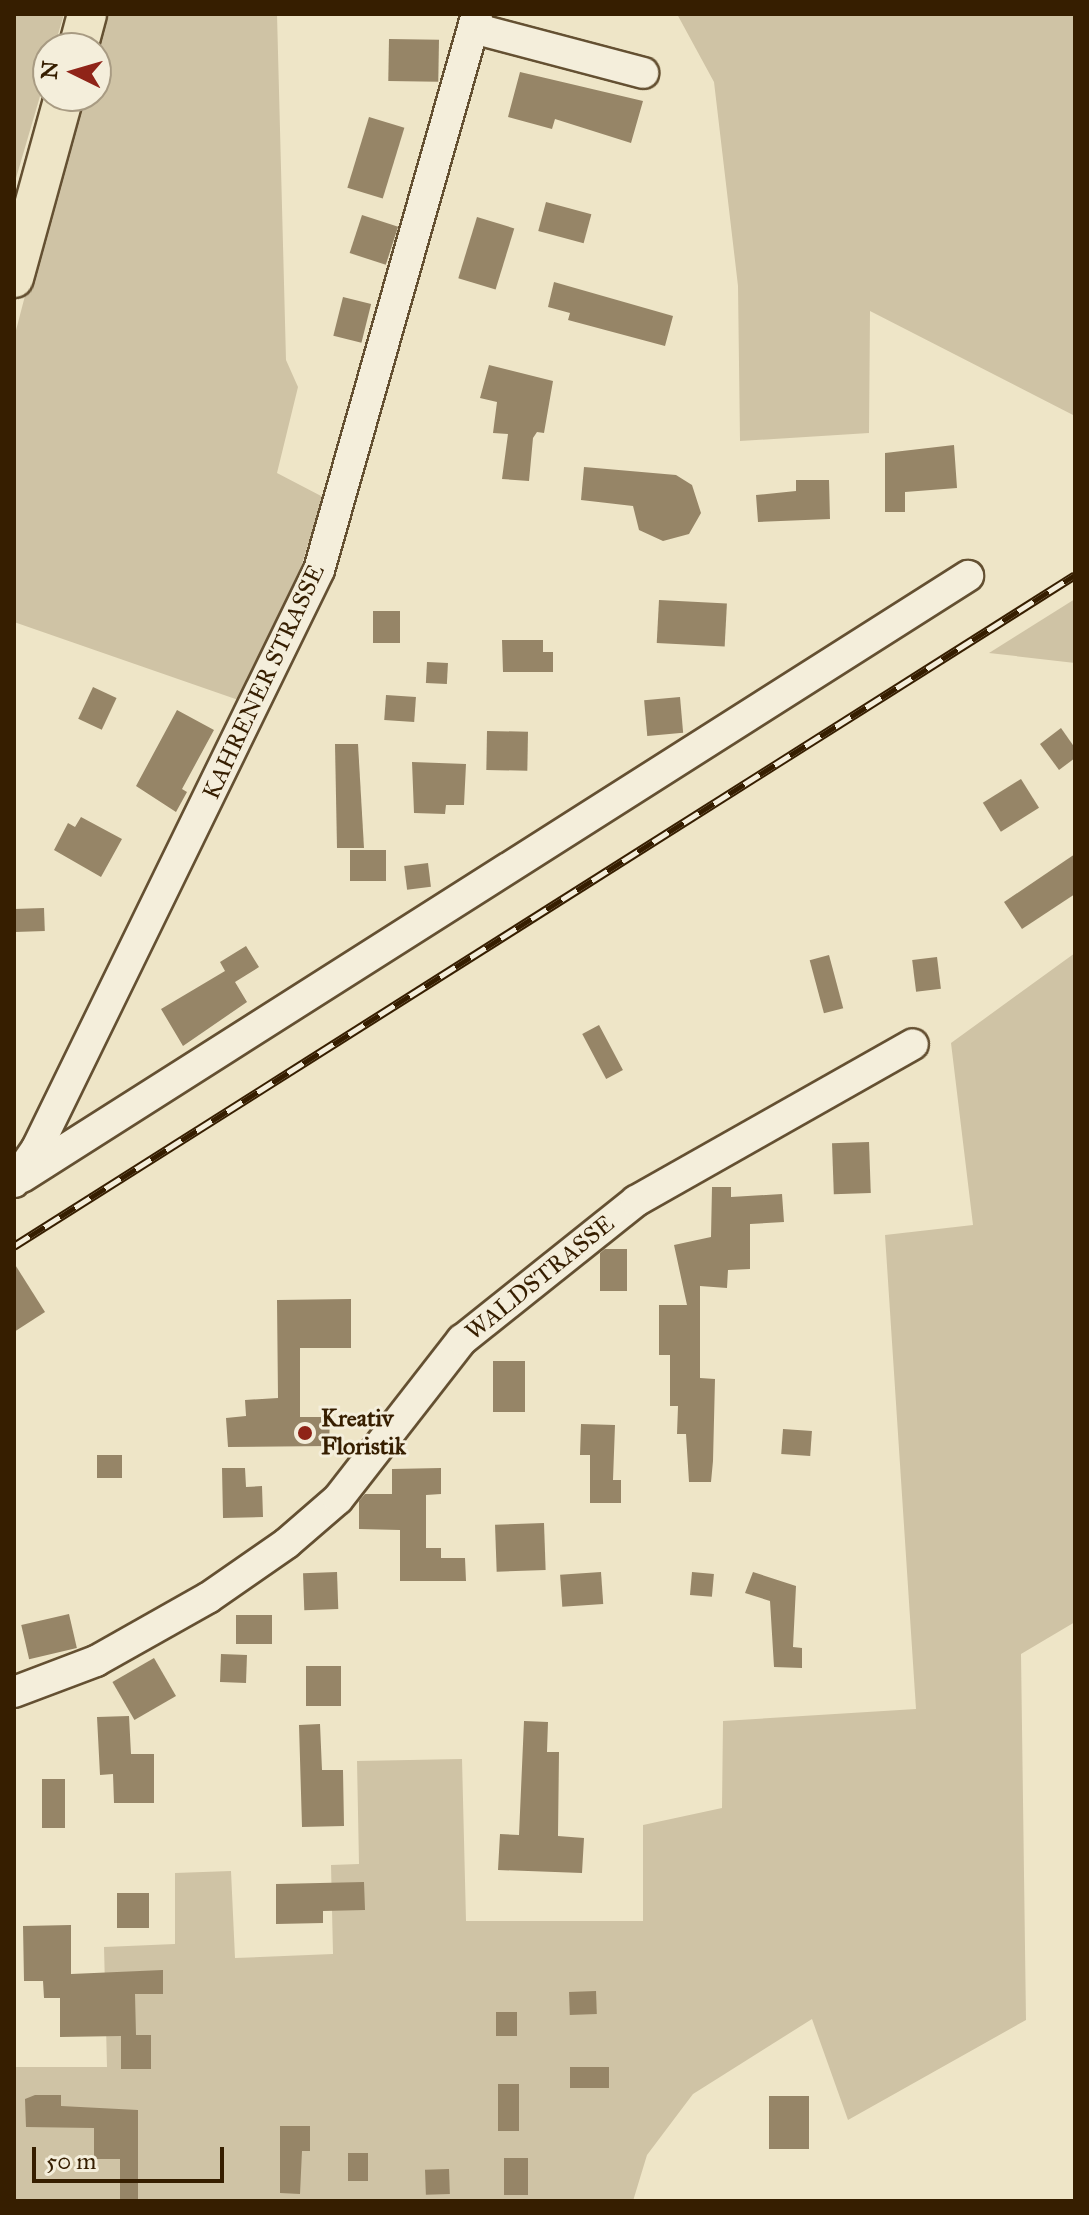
<!DOCTYPE html>
<style>
body{margin:0}
#map{position:relative;width:1089px;height:2215px;overflow:hidden;background:#eee5c7;font-family:"IM FELL Great Primer",serif}
div>[style]{position:absolute}
[style*='--x']{left:calc(var(--x)*1px);top:calc(var(--y)*1px);width:calc(var(--w)*1px);rotate:calc(var(--a)*1deg)}
.green>*{inset:0;background:#cfc3a5}
.building>*{inset:0;background:#968567;transform-origin:0 0}
.roads{filter:drop-shadow(2px 0 #645032) drop-shadow(-2px 0 #645032) drop-shadow(0 2px #645032) drop-shadow(0 -2px #645032)}
.minor>*{height:30px;margin:-15px;padding:0 15px;transform-origin:15px;border-radius:15px;background:#f4eedb}
.major>*{height:38px;margin:-19px;padding:0 19px;transform-origin:19px;border-radius:19px;background:#eee5c7}
.rail>*{height:9px;margin-top:-4.5px;transform-origin:0;background:repeating-linear-gradient(90deg,#f4eedb 0 18px,#361e00 0 36px);box-sizing:border-box;border-block:2px solid #361e00}
.dots>*{width:22px;height:22px;translate:-50% -50%;box-sizing:border-box;border:4px solid #f4eedb;border-radius:50%}
span{translate:-50% -50%;white-space:nowrap;text-align:center;line-height:1.15;-webkit-text-stroke:6px #f4eedb;paint-order:stroke}
.street-label{font-size:24px;color:#361e00}
.poi-label{font-size:24px;color:#361e00;font-weight:700}
.left{translate:0 -50%;text-align:left}
.frame{position:absolute;inset:0;border:16px solid #361e00;pointer-events:none}
.north{position:absolute;left:32px;top:32px;width:80px;height:80px;box-sizing:border-box;background:#f4eedb;border:2px solid #a89b83;border-radius:50%;rotate:275deg;font-size:22px;font-weight:700;line-height:32px;text-align:center;color:#361e00}
.north::after{content:'';display:block;margin:auto;width:28px;height:36px;background:#8f2418;clip-path:polygon(50% 0,100% 100%,50% 72%,0 100%)}
.scale{position:absolute;left:32px;top:2147px;width:192px;height:36px;box-sizing:border-box;border:4px solid #361e00;border-top:0;padding-left:10px;font-size:24px;line-height:28px;white-space:nowrap;color:#361e00;-webkit-text-stroke:6px #f4eedb;paint-order:stroke}
</style>
<div id="map">
<div class="green">
<i style="clip-path:polygon(14px 14px,64px 14px,54px 48px,48px 48px,48px 69px,14px 185px)"></i>
<i style="clip-path:polygon(99px 14px,277px 14px,286px 360px,298px 387px,277px 473px,323px 497px,296px 583px,247px 703px,14px 622px,14px 338px,77px 96px,96px 96px)"></i>
<i style="clip-path:polygon(677px 14px,1075px 14px,1075px 416px,870px 311px,869px 433px,740px 441px,738px 286px,714px 82px)"></i>
<i style="clip-path:polygon(1075px 599px,1075px 663px,989px 653px)"></i>
<i style="clip-path:polygon(1075px 953px,1075px 1622px,1021px 1654px,1026px 2020px,848px 2120px,812px 2019px,693px 2094px,647px 2155px,633px 2201px,14px 2201px,14px 2067px,107px 2067px,104px 1947px,175px 1944px,175px 1873px,231px 1871px,235px 1958px,333px 1954px,331px 1865px,359px 1864px,357px 1761px,462px 1759px,466px 1921px,643px 1921px,643px 1825px,722px 1808px,723px 1721px,916px 1709px,885px 1235px,973px 1225px,951px 1043px)"></i>
</div>
<div class="building">
<i style="left:389px;top:39px;width:50px;height:42px;rotate:1deg"></i>
<i style="clip-path:polygon(520px 72px,643px 101px,631px 143px,555px 119px,552px 129px,508px 117px)"></i>
<i style="left:369px;top:117px;width:37px;height:74px;rotate:17deg"></i>
<i style="left:546px;top:202px;width:47px;height:30px;rotate:15deg"></i>
<i style="left:362px;top:215px;width:38px;height:40px;rotate:18deg"></i>
<i style="left:477px;top:217px;width:39px;height:64px;rotate:17deg"></i>
<i style="clip-path:polygon(554px 282px,673px 316px,665px 346px,568px 320px,570px 313px,548px 307px)"></i>
<i style="left:343px;top:297px;width:29px;height:40px;rotate:14deg"></i>
<i style="clip-path:polygon(489px 365px,553px 381px,544px 433px,537px 432px,533px 438px,529px 481px,502px 479px,508px 434px,493px 433px,497px 402px,480px 398px)"></i>
<i style="clip-path:polygon(954px 445px,957px 488px,905px 492px,905px 512px,885px 512px,885px 453px)"></i>
<i style="clip-path:polygon(584px 467px,676px 475px,692px 485px,701px 513px,689px 534px,663px 541px,639px 530px,633px 506px,581px 500px)"></i>
<i style="clip-path:polygon(796px 480px,829px 480px,830px 519px,758px 522px,756px 495px,796px 491px)"></i>
<i style="left:659px;top:600px;width:68px;height:43px;rotate:3deg"></i>
<i style="left:373px;top:611px;width:27px;height:32px"></i>
<i style="clip-path:polygon(502px 640px,543px 640px,543px 652px,553px 652px,553px 672px,503px 672px)"></i>
<i style="left:427px;top:662px;width:21px;height:21px;rotate:3deg"></i>
<i style="left:93px;top:687px;width:26px;height:35px;rotate:25deg"></i>
<i style="left:386px;top:695px;width:30px;height:25px;rotate:4deg"></i>
<i style="left:680px;top:697px;width:36px;height:36px;rotate:85deg"></i>
<i style="clip-path:polygon(177px 710px,214px 730px,182px 789px,187px 792px,176px 812px,136px 786px)"></i>
<i style="clip-path:polygon(1061px 728px,1075px 748px,1075px 758px,1059px 770px,1040px 744px)"></i>
<i style="left:487px;top:731px;width:41px;height:39px;rotate:1deg"></i>
<i style="clip-path:polygon(335px 744px,358px 744px,364px 848px,337px 848px)"></i>
<i style="clip-path:polygon(412px 762px,466px 764px,464px 805px,446px 805px,445px 814px,414px 813px)"></i>
<i style="left:1021px;top:779px;width:34px;height:45px;rotate:58deg"></i>
<i style="clip-path:polygon(81px 817px,122px 839px,101px 877px,54px 850px,68px 823px,75px 827px)"></i>
<i style="left:350px;top:850px;width:36px;height:31px"></i>
<i style="clip-path:polygon(1075px 854px,1075px 894px,1022px 929px,1004px 902px)"></i>
<i style="left:428px;top:863px;width:24px;height:24px;rotate:83deg"></i>
<i style="left:44px;top:908px;width:23px;height:30px;rotate:88deg"></i>
<i style="clip-path:polygon(246px 946px,259px 967px,235px 982px,247px 1002px,183px 1046px,161px 1009px,225px 971px,220px 962px)"></i>
<i style="left:829px;top:955px;width:55px;height:20px;rotate:75deg"></i>
<i style="left:937px;top:957px;width:32px;height:25px;rotate:83deg"></i>
<i style="left:599px;top:1025px;width:51px;height:19px;rotate:62deg"></i>
<i style="left:869px;top:1142px;width:51px;height:37px;rotate:88deg"></i>
<i style="clip-path:polygon(712px 1187px,731px 1187px,731px 1197px,782px 1194px,784px 1222px,750px 1224px,750px 1269px,728px 1270px,727px 1288px,700px 1286px,700px 1378px,715px 1379px,713px 1461px,711px 1482px,689px 1482px,686px 1434px,677px 1434px,678px 1406px,670px 1406px,670px 1355px,659px 1355px,659px 1305px,687px 1305px,674px 1245px,711px 1237px)"></i>
<i style="clip-path:polygon(605px 1249px,627px 1249px,627px 1291px,600px 1291px,600px 1253px)"></i>
<i style="clip-path:polygon(14px 1263px,45px 1312px,14px 1332px)"></i>
<i style="clip-path:polygon(351px 1299px,351px 1348px,300px 1348px,300px 1417px,330px 1417px,329px 1446px,228px 1447px,226px 1418px,246px 1416px,245px 1400px,278px 1398px,277px 1300px)"></i>
<i style="left:525px;top:1361px;width:51px;height:32px;rotate:90deg"></i>
<i style="clip-path:polygon(581px 1424px,615px 1425px,613px 1480px,621px 1480px,621px 1503px,590px 1503px,590px 1455px,580px 1455px)"></i>
<i style="left:783px;top:1429px;width:29px;height:25px;rotate:4deg"></i>
<i style="left:97px;top:1455px;width:25px;height:23px"></i>
<i style="clip-path:polygon(222px 1468px,245px 1468px,246px 1487px,262px 1486px,263px 1517px,223px 1518px)"></i>
<i style="clip-path:polygon(441px 1468px,441px 1494px,426px 1495px,426px 1548px,441px 1548px,441px 1558px,465px 1558px,466px 1581px,400px 1581px,400px 1530px,359px 1529px,359px 1501px,365px 1494px,392px 1494px,392px 1469px)"></i>
<i style="left:544px;top:1523px;width:47px;height:49px;rotate:88deg"></i>
<i style="left:337px;top:1572px;width:37px;height:34px;rotate:88deg"></i>
<i style="left:601px;top:1572px;width:32px;height:41px;rotate:86deg"></i>
<i style="left:692px;top:1572px;width:22px;height:23px;rotate:5deg"></i>
<i style="clip-path:polygon(753px 1572px,796px 1586px,793px 1647px,802px 1648px,802px 1668px,774px 1667px,770px 1601px,745px 1593px)"></i>
<i style="left:69px;top:1614px;width:35px;height:49px;rotate:77deg"></i>
<i style="left:236px;top:1615px;width:36px;height:29px"></i>
<i style="left:221px;top:1654px;width:26px;height:28px;rotate:2deg"></i>
<i style="left:154px;top:1658px;width:44px;height:48px;rotate:60deg"></i>
<i style="left:306px;top:1666px;width:35px;height:40px"></i>
<i style="clip-path:polygon(129px 1716px,131px 1754px,154px 1754px,154px 1803px,114px 1803px,113px 1774px,100px 1775px,97px 1717px)"></i>
<i style="clip-path:polygon(524px 1721px,548px 1722px,547px 1752px,559px 1752px,558px 1836px,584px 1838px,582px 1873px,498px 1870px,500px 1834px,519px 1835px)"></i>
<i style="clip-path:polygon(320px 1724px,322px 1770px,343px 1770px,344px 1826px,302px 1827px,299px 1725px)"></i>
<i style="left:65px;top:1779px;width:49px;height:23px;rotate:90deg"></i>
<i style="clip-path:polygon(364px 1882px,365px 1910px,323px 1911px,323px 1923px,276px 1924px,276px 1884px)"></i>
<i style="left:117px;top:1893px;width:32px;height:35px"></i>
<i style="clip-path:polygon(71px 1925px,71px 1974px,163px 1970px,163px 1994px,135px 1994px,136px 2035px,151px 2035px,151px 2069px,121px 2069px,121px 2036px,60px 2037px,60px 1998px,44px 1998px,43px 1981px,24px 1981px,23px 1926px)"></i>
<i style="left:596px;top:1991px;width:23px;height:27px;rotate:88deg"></i>
<i style="left:496px;top:2012px;width:21px;height:24px"></i>
<i style="left:609px;top:2067px;width:21px;height:39px;rotate:90deg"></i>
<i style="left:498px;top:2084px;width:21px;height:47px"></i>
<i style="clip-path:polygon(35px 2095px,61px 2095px,61px 2106px,138px 2110px,138px 2201px,120px 2201px,120px 2159px,94px 2159px,94px 2128px,26px 2127px,25px 2099px)"></i>
<i style="left:769px;top:2096px;width:40px;height:53px"></i>
<i style="clip-path:polygon(280px 2126px,310px 2126px,310px 2151px,302px 2151px,300px 2194px,280px 2193px)"></i>
<i style="left:348px;top:2153px;width:20px;height:28px"></i>
<i style="left:504px;top:2158px;width:24px;height:37px"></i>
<i style="left:449px;top:2169px;width:25px;height:24px;rotate:88deg"></i>
</div>
<div class="roads">
<div class="minor">
<i style="--x:477;--y:29;--w:172;--a:14.8"></i>
<i style="--x:22;--y:1177;--w:1121;--a:-32.43"></i>
<i style="--x:14;--y:1182;--w:41;--a:-55.9"></i>
<i style="--x:37;--y:1148;--w:643;--a:-63.99"></i>
<i style="--x:319;--y:570;--w:578;--a:-74.14"></i>
<i style="--x:14;--y:1692;--w:88;--a:-20.7"></i>
<i style="--x:96;--y:1661;--w:129;--a:-29.4"></i>
<i style="--x:208;--y:1598;--w:96;--a:-34.8"></i>
<i style="--x:287;--y:1543;--w:67;--a:-40.8"></i>
<i style="--x:338;--y:1499;--w:202;--a:-52.1"></i>
<i style="--x:462;--y:1340;--w:223;--a:-38.6"></i>
<i style="--x:636;--y:1201;--w:318;--a:-29.5"></i>
</div>
<div class="major">
<i style="--x:78;--y:48;--w:35;--a:-75"></i>
<i style="--x:14;--y:278;--w:189;--a:-74.6"></i>
</div>
</div>
<div class="rail">
<i style="--x:14;--y:1246;--w:1255;--a:-32.31"></i>
</div>
<div class="dots">
<i style="left:305px;top:1433px;background:#8f2418"></i>
</div>
<div class="street-label">
<span style="left:264px;top:682px;rotate:-65deg">KAHRENER STRASSE</span>
<span style="left:540px;top:1278px;rotate:-39deg">WALDSTRASSE</span>
</div>
<div class="poi-label">
<span class="left" style="left:321px;top:1433px">Kreativ<br>Floristik</span>
</div>
<div class="frame"></div>
<div class="north">N</div>
<div class="scale">50 m</div>
</div>
